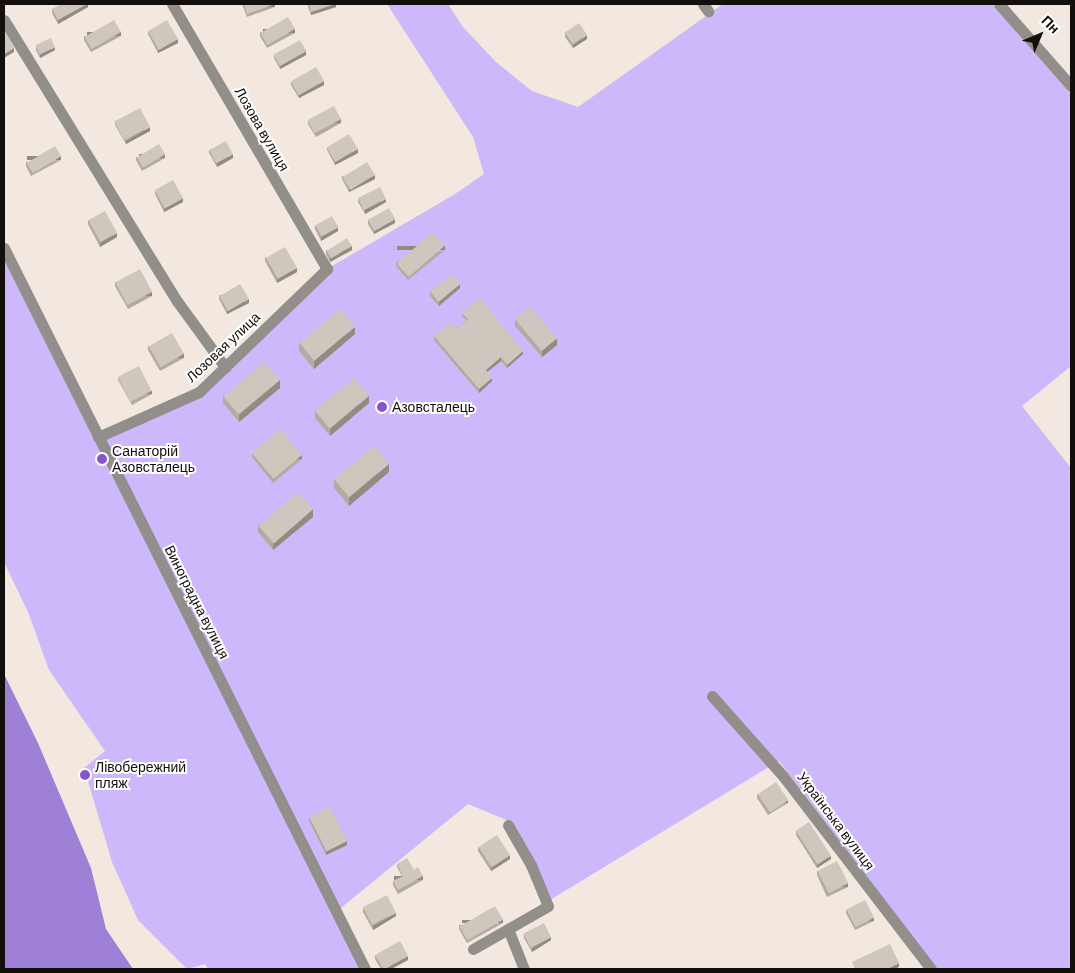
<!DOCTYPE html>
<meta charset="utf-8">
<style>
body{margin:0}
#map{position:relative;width:1075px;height:973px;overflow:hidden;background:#f2e8df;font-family:Barlow,sans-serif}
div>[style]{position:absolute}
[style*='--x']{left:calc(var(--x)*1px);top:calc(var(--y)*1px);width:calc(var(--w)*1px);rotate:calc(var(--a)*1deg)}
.green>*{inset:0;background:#ceb8fc}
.water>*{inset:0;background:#9e81d6}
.minor>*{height:11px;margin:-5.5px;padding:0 5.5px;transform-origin:5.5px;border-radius:5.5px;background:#928e8a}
.wall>*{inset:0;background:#b2aaa3}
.shaded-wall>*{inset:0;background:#918b84;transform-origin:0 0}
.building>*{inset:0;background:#cfc6bd;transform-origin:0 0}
.dots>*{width:14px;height:14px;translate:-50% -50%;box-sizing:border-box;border:2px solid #fff;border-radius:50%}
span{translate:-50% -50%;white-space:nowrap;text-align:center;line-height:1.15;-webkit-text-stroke:4px #fff;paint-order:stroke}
.street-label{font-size:14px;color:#120f0c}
.poi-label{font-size:14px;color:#120f0c}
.left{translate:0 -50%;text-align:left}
.frame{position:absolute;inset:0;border:5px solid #120f0c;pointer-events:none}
.north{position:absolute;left:1015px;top:10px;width:50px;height:50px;-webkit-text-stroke:4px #fff;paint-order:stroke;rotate:45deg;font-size:14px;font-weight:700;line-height:20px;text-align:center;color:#120f0c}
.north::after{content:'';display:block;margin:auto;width:18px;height:22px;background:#120f0c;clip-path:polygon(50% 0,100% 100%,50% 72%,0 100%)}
</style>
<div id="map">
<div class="green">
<i style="clip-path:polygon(387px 4px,448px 4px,463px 27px,496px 62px,532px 91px,578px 107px,723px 4px,992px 4px,1071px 94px,1071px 366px,1022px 406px,1071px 468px,1071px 969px,937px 969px,779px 761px,550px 900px,511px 822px,468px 804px,336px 912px,365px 969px,208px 969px,205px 964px,187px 969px,138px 920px,112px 862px,84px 768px,105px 751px,49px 670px,28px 612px,4px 562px,4px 248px,98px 437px,199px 392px,327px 269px,455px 194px,484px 174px,473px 137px)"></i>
</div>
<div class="water">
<i style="clip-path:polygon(4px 674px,38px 743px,91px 868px,106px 929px,133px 969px,4px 969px)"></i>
</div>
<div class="minor">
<i style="--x:703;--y:4;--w:9;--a:54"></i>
<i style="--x:999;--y:4;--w:109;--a:48.7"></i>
<i style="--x:4;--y:20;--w:330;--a:58.4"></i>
<i style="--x:177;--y:301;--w:82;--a:54"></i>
<i style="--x:4;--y:248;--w:806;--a:63.4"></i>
<i style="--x:98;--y:437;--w:111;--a:-24"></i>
<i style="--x:199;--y:392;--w:178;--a:-43.9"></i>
<i style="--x:327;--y:269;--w:307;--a:-120.3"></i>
<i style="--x:712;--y:696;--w:107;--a:48.4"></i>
<i style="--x:783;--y:776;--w:243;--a:52.5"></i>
<i style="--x:508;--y:929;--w:43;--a:68.2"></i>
<i style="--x:473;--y:949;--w:86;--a:-29.8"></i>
<i style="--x:548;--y:906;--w:44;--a:-112.5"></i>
<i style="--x:531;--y:865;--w:46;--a:-119.9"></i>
</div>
<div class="wall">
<i style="clip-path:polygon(88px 4px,88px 7px,58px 24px,52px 13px,52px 9px)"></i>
<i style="clip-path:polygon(242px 4px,275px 4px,275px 7px,247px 17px)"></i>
<i style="clip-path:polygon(307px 4px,336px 4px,336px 7px,311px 15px)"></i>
<i style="clip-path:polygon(148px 31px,178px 43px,158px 53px,148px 34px)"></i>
<i style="clip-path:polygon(260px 32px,295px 33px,267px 48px,260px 36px)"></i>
<i style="clip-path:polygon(565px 33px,587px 39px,573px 48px,565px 37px)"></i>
<i style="clip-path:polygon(84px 36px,121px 36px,91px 52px,84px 40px)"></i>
<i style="clip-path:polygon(36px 46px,55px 50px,40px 58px,36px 50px)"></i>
<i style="clip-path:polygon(274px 55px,306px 55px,280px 69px,274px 58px)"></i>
<i style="clip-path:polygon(291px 81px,324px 85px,299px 98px,291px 85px)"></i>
<i style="clip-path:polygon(308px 120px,341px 123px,316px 137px,308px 124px)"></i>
<i style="clip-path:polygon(115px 122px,150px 131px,126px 144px,115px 125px)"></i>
<i style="clip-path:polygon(327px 147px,358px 153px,335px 165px,327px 150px)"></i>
<i style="clip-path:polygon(209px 150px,233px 158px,217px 167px,209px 153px)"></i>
<i style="clip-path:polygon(136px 157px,165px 158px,142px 171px,136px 160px)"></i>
<i style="clip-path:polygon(61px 160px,31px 176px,26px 166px,26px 162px)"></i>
<i style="clip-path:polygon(342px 176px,375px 179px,349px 192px,342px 179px)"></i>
<i style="clip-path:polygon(155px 190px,183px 202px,164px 212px,155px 194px)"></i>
<i style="clip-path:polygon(358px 198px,386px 202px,365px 214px,358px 202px)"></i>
<i style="clip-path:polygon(88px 220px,117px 237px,100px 247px,88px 224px)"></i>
<i style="clip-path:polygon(368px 220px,395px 223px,374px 234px,368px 224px)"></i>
<i style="clip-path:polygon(315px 225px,338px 231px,321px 241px,315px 229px)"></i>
<i style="clip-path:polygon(326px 250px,352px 250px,330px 262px,326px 254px)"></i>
<i style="clip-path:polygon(445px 250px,408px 280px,396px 266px,396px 262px)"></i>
<i style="clip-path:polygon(265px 257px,297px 272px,277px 283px,265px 261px)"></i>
<i style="clip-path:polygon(115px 282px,152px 296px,128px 309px,115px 286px)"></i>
<i style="clip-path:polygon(460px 288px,439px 306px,430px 296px,430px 292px)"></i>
<i style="clip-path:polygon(219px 295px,249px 303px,227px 314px,219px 299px)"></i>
<i style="clip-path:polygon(462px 313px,523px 354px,507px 368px,501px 361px,487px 372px,492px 381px,479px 393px,434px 340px,434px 336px,456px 329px,466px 320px,462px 316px)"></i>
<i style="clip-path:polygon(515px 319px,557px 345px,542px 357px,515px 326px)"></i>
<i style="clip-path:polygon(355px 334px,314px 369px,299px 351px,299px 343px)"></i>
<i style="clip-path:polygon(148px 346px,184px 358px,160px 371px,148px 350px)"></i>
<i style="clip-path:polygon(118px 377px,152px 394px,132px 405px,118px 380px)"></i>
<i style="clip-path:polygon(280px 388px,239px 422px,223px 403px,223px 396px)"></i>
<i style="clip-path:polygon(369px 403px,330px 436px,315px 418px,315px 411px)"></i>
<i style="clip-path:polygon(252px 453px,302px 459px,273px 483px,252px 457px)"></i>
<i style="clip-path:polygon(389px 472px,349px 506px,334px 488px,334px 480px)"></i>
<i style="clip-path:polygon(313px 517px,273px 550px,258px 532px,258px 525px)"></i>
<i style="clip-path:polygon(757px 794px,788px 803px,768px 815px,757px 798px)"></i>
<i style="clip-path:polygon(309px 817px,347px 845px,326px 855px,309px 821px)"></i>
<i style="clip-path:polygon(796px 831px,831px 859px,817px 868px,796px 835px)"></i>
<i style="clip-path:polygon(478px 847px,510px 859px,491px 871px,478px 851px)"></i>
<i style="clip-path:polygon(397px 864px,414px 870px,423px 880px,398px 894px,393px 885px,393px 881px,402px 876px,397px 867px)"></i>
<i style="clip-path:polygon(817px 871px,848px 887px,827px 897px,817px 875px)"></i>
<i style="clip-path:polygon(363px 908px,396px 916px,373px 930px,363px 912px)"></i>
<i style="clip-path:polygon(846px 910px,874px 921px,855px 930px,846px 913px)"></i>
<i style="clip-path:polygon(503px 923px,467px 943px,459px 929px,459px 925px)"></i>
<i style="clip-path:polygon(524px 934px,551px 940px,532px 952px,524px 938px)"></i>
<i style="clip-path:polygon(375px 955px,408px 960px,391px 969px,381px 969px,375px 959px)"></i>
</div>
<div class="shaded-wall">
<i style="clip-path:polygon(87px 4px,88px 4px,88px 7px,58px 24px,58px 20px)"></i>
<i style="left:275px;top:4px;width:3px;height:30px;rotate:90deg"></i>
<i style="clip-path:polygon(335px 4px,336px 4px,336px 7px,311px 15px,311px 12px)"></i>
<i style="left:295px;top:29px;width:4px;height:32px;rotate:90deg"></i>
<i style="left:121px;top:32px;width:4px;height:34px;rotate:90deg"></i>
<i style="clip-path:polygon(587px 35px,587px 39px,573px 48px,573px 45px)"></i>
<i style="clip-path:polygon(178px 39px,178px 43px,158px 53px,158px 50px)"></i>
<i style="clip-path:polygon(55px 47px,55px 50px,40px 58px,40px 55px)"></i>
<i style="clip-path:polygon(14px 48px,14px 52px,4px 58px,4px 54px)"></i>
<i style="clip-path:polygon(306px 51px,306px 55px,280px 69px,280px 66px)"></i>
<i style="clip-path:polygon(324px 81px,324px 85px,299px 98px,299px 95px)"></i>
<i style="left:341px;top:119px;width:4px;height:29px;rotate:90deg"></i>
<i style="clip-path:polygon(150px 127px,150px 131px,126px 144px,126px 141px)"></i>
<i style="clip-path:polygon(358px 149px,358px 153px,335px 165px,335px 162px)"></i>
<i style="left:165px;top:154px;width:4px;height:26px;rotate:90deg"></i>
<i style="clip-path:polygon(233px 154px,233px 158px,217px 167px,217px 163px)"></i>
<i style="left:61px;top:156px;width:4px;height:34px;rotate:90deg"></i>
<i style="clip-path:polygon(375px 175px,375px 179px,349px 192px,349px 189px)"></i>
<i style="clip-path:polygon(183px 198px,183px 202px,164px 212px,164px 208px)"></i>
<i style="clip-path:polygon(386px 199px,386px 202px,365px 214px,365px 210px)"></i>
<i style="clip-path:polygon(395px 219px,395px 223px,374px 234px,374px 231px)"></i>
<i style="clip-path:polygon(338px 227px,338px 231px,321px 241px,321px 237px)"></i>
<i style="clip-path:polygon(117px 233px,117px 237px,100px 247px,100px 243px)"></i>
<i style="clip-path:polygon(352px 246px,352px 250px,330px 262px,330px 258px)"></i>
<i style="left:445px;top:246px;width:4px;height:48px;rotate:90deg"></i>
<i style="clip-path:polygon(297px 268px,297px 272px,277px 283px,277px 279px)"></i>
<i style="clip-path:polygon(460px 284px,460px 288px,439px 306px,439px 302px)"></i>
<i style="left:152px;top:292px;width:4px;height:27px;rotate:90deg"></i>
<i style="clip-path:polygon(249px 299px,249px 303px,227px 314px,227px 311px)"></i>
<i style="clip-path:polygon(355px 327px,355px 334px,314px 369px,314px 361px)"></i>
<i style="clip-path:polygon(557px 338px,557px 345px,542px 357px,542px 350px)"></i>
<i style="clip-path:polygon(523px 351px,523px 354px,507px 368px,507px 365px)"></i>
<i style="left:184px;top:354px;width:4px;height:27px;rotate:90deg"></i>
<i style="clip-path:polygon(501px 357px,501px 361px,486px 373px,486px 370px)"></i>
<i style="clip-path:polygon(492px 378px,492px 381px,479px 393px,479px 389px)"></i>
<i style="clip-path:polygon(280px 380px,280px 388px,239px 422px,239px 415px)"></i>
<i style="left:152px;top:391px;width:3px;height:23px;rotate:90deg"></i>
<i style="clip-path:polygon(369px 396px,369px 403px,330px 436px,330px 429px)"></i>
<i style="left:302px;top:455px;width:4px;height:38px;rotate:90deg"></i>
<i style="clip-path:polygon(389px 464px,389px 472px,349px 506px,349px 498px)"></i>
<i style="clip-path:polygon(313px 509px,313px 517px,273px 550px,273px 543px)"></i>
<i style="left:788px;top:800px;width:3px;height:23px;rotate:90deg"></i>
<i style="clip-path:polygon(347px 841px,347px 845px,326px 855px,326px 852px)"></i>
<i style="clip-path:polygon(510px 855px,510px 859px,491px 871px,491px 868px)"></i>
<i style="clip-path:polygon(831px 856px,831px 859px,817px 868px,817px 865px)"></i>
<i style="left:423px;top:876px;width:4px;height:29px;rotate:90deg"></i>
<i style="left:848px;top:883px;width:4px;height:23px;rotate:90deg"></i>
<i style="clip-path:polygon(396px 913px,396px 916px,373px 930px,373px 926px)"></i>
<i style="left:874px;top:918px;width:3px;height:21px;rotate:90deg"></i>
<i style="left:503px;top:920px;width:3px;height:41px;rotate:90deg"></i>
<i style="clip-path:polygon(551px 937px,551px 940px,532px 952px,532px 948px)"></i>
<i style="clip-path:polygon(408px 956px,408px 960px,391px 969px,385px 969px)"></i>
<i style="clip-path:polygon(899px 963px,899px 967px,895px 969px,887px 969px)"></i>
</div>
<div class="building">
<i style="clip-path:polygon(61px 4px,87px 4px,58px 20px,52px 9px)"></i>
<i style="clip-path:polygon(244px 4px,275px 4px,247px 14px)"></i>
<i style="clip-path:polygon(309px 4px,335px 4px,311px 12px)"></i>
<i style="left:288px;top:17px;width:14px;height:32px;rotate:60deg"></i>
<i style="left:114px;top:20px;width:14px;height:34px;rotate:60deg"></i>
<i style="left:167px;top:20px;width:22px;height:22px;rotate:60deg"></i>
<i style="left:579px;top:23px;width:14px;height:17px;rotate:56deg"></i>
<i style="clip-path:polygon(6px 34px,14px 48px,4px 54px,4px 35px)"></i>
<i style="left:51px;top:38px;width:10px;height:17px;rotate:66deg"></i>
<i style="left:300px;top:40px;width:13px;height:30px;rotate:61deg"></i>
<i style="left:316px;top:67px;width:16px;height:29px;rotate:60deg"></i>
<i style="left:334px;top:106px;width:15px;height:30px;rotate:62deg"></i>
<i style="left:140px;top:108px;width:21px;height:29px;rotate:62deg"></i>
<i style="left:349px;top:134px;width:17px;height:26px;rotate:59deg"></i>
<i style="left:226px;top:141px;width:15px;height:19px;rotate:62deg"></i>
<i style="left:159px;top:144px;width:12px;height:26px;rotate:59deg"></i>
<i style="left:55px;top:146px;width:12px;height:33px;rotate:59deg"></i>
<i style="left:367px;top:162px;width:15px;height:29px;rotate:58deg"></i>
<i style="left:173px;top:180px;width:21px;height:21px;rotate:61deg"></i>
<i style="left:380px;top:187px;width:13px;height:25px;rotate:63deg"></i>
<i style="left:389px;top:208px;width:13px;height:24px;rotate:61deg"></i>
<i style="left:105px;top:211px;width:25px;height:19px;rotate:61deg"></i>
<i style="left:332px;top:216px;width:13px;height:19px;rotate:61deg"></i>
<i style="left:433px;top:232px;width:18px;height:48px;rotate:49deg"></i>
<i style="left:347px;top:238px;width:9px;height:24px;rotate:58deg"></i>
<i style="left:285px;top:247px;width:24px;height:22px;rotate:60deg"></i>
<i style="left:140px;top:269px;width:26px;height:28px;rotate:62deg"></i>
<i style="left:452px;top:274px;width:13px;height:28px;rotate:51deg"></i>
<i style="left:240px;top:284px;width:17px;height:24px;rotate:59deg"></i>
<i style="clip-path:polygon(480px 298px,523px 351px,507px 365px,501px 357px,486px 370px,492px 378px,479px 389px,434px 336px,451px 322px,456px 329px,468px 319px,462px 313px)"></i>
<i style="left:530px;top:306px;width:42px;height:20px;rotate:50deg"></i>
<i style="left:340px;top:309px;width:23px;height:53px;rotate:50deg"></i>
<i style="left:172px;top:333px;width:24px;height:27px;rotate:60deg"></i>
<i style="left:265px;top:362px;width:23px;height:54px;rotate:50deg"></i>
<i style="left:139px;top:366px;width:28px;height:24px;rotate:63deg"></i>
<i style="left:354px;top:378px;width:23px;height:51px;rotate:50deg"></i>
<i style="left:280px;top:429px;width:34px;height:37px;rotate:50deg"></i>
<i style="left:374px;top:446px;width:23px;height:52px;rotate:50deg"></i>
<i style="left:298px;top:492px;width:23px;height:52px;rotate:49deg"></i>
<i style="left:776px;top:782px;width:22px;height:22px;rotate:56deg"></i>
<i style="left:330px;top:807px;width:38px;height:23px;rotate:63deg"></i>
<i style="left:809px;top:822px;width:40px;height:16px;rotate:57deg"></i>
<i style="left:497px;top:835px;width:24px;height:22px;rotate:57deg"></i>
<i style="clip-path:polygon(407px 858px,414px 870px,418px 867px,423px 876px,398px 890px,393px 881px,403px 876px,397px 864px)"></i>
<i style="left:837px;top:861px;width:25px;height:22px;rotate:63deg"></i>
<i style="left:387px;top:895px;width:20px;height:27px;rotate:63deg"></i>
<i style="left:865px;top:900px;width:20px;height:21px;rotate:63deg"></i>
<i style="left:495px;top:906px;width:16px;height:41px;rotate:60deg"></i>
<i style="left:544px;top:923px;width:16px;height:23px;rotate:63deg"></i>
<i style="clip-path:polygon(400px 941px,408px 956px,385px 969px,383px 969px,375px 955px)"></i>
<i style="clip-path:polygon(890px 944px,899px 963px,887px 969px,855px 969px,852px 962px)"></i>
</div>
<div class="dots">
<i style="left:382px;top:407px;background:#8555ce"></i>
<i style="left:102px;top:459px;background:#8555ce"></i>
<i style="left:85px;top:775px;background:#8555ce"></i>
</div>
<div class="street-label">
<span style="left:262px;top:129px;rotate:60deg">Лозова вулиця</span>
<span style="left:223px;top:347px;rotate:-43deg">Лозовая улица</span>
<span style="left:197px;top:602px;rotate:63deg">Виноградна вулиця</span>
<span style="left:836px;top:821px;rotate:53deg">Українська вулиця</span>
</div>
<div class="poi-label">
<span class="left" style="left:392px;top:407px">Азовсталець</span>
<span class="left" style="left:112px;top:459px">Санаторій<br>Азовсталець</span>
<span class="left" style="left:95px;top:775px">Лівобережний<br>пляж</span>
</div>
<div class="frame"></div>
<div class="north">Пн</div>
</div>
